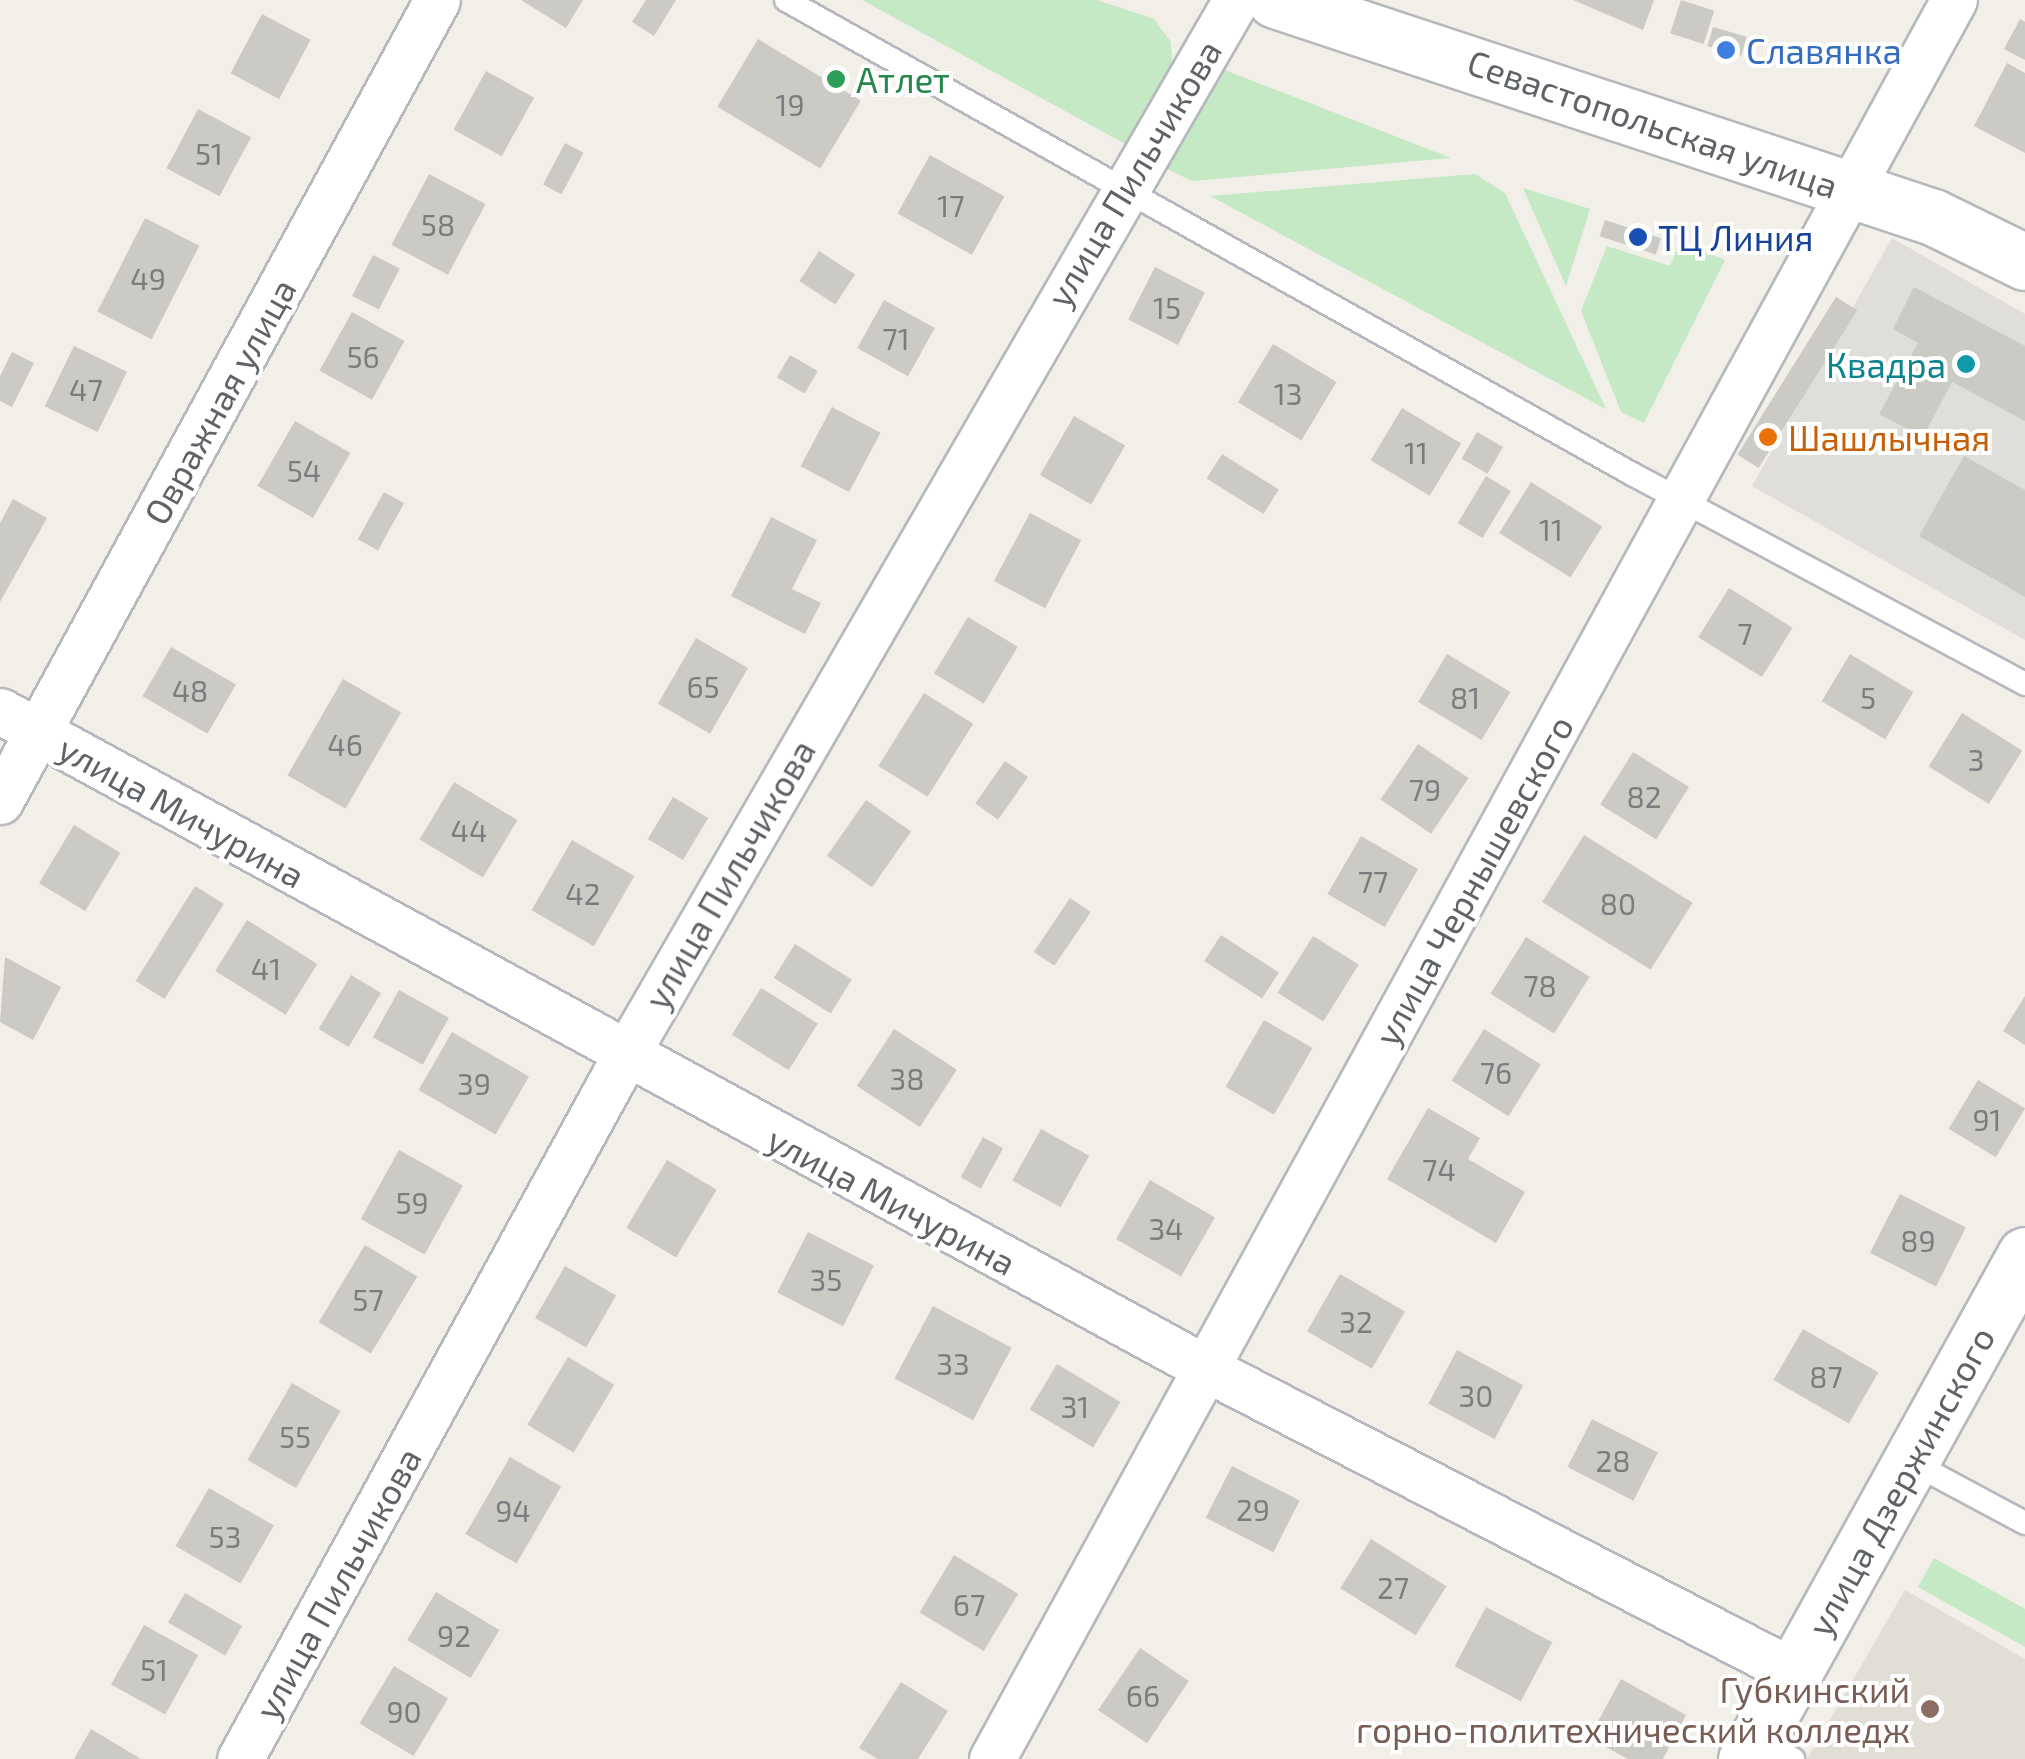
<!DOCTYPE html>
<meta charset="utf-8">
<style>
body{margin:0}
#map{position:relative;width:2025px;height:1759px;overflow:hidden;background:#f1efe8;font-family:"Exo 2",sans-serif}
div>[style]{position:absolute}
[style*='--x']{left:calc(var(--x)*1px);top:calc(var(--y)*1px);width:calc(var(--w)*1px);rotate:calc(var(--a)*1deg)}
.industrial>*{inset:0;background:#e0deda}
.education>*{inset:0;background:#e1ded6}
.green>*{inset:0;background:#c5e8c5}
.building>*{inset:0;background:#cccac5;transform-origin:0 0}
.roads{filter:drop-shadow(2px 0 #b5b8bc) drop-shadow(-2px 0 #b5b8bc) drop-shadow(0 2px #b5b8bc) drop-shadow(0 -2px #b5b8bc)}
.lane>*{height:22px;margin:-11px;padding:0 11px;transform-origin:11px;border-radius:11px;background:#fff}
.street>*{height:45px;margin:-22.5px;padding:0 22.5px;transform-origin:22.5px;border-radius:22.5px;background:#fff}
.secondary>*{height:55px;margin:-27.5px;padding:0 27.5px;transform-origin:27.5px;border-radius:27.5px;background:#fff}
.dots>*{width:28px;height:28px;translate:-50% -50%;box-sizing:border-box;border:5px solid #fff;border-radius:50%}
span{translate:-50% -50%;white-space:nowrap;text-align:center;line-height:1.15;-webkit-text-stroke:8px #fff;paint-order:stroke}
.number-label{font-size:30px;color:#7a7d7f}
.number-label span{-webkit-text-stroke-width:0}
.shop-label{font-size:35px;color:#366cbe}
.left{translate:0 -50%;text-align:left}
.leisure-label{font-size:35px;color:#27864d}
.street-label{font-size:35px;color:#5f6368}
.transit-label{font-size:35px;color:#164399}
.culture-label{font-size:35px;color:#0d838f}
.right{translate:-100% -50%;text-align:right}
.food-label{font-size:35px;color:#c56008}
.education-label{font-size:35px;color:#785e54}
</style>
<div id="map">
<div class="industrial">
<i style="clip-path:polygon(1892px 238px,2025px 314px,2025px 640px,1752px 486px)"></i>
</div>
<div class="education">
<i style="clip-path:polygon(1905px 1590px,2025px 1659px,2025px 1759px,1807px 1759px)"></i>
</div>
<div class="green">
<i style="clip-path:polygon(862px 0,1097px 0,1154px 19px,1171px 42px,1172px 61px,1129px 146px)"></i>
<i style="clip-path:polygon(1217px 67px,1451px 158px,1192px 181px,1161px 166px)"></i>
<i style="clip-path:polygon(1475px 174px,1505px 193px,1606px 409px,1210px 196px)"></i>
<i style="clip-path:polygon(1523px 188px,1590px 209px,1566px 286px)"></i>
<i style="clip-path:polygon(1680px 242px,1725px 260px,1644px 423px,1621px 412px,1581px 311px,1607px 246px,1670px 266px)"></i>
<i style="clip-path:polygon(1934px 1558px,2025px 1609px,2025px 1647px,1918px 1587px)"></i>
</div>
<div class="building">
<i style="clip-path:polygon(521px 0,583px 0,566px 28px)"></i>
<i style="clip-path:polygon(646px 0,676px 0,654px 36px,632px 22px)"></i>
<i style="clip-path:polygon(1573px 0,1654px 0,1643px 30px)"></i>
<i style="left:1681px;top:0;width:35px;height:35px;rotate:18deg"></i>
<i style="left:262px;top:14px;width:55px;height:67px;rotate:28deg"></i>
<i style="clip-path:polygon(2020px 19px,2025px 22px,2025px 60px,2004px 49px)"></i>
<i style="left:1713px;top:27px;width:35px;height:20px;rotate:16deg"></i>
<i style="left:758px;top:39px;width:120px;height:79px;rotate:31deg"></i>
<i style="clip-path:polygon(2007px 63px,2025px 73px,2025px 153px,1974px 126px)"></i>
<i style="left:486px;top:71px;width:55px;height:67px;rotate:29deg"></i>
<i style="left:198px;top:109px;width:60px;height:67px;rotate:28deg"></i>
<i style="left:565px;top:143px;width:21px;height:47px;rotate:28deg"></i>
<i style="left:930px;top:155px;width:85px;height:67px;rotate:29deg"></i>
<i style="left:429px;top:174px;width:64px;height:80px;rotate:28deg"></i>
<i style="left:145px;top:218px;width:61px;height:105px;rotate:27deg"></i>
<i style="left:1605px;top:220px;width:59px;height:17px;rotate:18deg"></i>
<i style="left:819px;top:251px;width:43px;height:36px;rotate:33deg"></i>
<i style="left:373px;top:255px;width:30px;height:46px;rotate:27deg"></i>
<i style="left:1155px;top:267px;width:56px;height:59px;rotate:27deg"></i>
<i style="clip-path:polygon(1914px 287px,2025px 346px,2025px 421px,1952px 382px,1923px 437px,1879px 414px,1918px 343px,1893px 329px)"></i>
<i style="left:1836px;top:297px;width:25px;height:186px;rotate:32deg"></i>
<i style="left:884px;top:300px;width:58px;height:55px;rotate:29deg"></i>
<i style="left:352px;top:312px;width:60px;height:67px;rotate:29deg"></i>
<i style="left:1273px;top:344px;width:74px;height:68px;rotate:31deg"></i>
<i style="left:74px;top:346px;width:59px;height:67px;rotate:26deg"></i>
<i style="clip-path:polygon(12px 352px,34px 363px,12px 407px,0 401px,0 376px)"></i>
<i style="left:790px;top:355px;width:32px;height:26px;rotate:30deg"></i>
<i style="left:832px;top:407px;width:55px;height:67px;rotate:28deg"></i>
<i style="left:1402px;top:408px;width:69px;height:61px;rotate:31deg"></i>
<i style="left:1074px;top:416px;width:59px;height:68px;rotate:30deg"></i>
<i style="left:295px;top:421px;width:64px;height:75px;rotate:30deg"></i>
<i style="left:1477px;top:432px;width:30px;height:31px;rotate:30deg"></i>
<i style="left:1222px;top:454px;width:67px;height:29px;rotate:32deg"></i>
<i style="clip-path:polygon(1964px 456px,2025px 490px,2025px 597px,1919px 536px)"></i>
<i style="left:1486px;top:476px;width:29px;height:55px;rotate:31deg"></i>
<i style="left:1531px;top:482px;width:84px;height:60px;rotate:32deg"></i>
<i style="left:384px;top:492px;width:23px;height:54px;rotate:29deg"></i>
<i style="clip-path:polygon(13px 499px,47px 518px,0 602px,0 523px)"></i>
<i style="left:1030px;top:513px;width:58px;height:77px;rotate:28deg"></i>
<i style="clip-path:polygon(771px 517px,817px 540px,792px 589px,821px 603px,805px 634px,731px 596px)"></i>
<i style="left:1729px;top:588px;width:75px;height:58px;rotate:32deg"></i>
<i style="left:968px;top:617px;width:58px;height:66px;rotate:31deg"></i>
<i style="left:696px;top:638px;width:60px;height:76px;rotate:30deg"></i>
<i style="left:171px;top:647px;width:75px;height:57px;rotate:30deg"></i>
<i style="left:1447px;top:654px;width:74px;height:56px;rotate:31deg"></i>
<i style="left:1850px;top:654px;width:74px;height:55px;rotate:31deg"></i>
<i style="left:343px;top:679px;width:67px;height:111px;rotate:30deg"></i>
<i style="left:924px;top:693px;width:58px;height:86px;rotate:32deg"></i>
<i style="left:1962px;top:713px;width:71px;height:63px;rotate:32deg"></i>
<i style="left:1418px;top:744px;width:61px;height:67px;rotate:34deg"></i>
<i style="left:1633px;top:752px;width:66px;height:62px;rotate:32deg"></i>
<i style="left:1005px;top:761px;width:28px;height:52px;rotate:35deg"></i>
<i style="left:454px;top:782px;width:74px;height:67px;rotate:31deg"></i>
<i style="left:673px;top:797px;width:41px;height:49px;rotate:31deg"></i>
<i style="left:866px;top:800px;width:55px;height:68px;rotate:35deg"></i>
<i style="left:74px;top:825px;width:54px;height:68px;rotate:31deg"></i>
<i style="left:1584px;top:835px;width:128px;height:79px;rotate:32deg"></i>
<i style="left:1361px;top:836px;width:66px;height:67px;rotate:30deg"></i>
<i style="left:572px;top:840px;width:72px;height:81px;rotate:30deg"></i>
<i style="left:195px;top:886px;width:34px;height:112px;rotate:32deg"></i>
<i style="left:1070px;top:898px;width:25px;height:65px;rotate:34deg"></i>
<i style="left:247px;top:920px;width:83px;height:60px;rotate:32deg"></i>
<i style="left:1221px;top:935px;width:69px;height:31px;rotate:33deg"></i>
<i style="left:1313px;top:936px;width:54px;height:67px;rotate:32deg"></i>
<i style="left:1526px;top:937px;width:75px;height:67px;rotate:32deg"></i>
<i style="left:795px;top:944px;width:67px;height:40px;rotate:32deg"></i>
<i style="clip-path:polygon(5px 957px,61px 987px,33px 1040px,0 1022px)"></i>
<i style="left:351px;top:975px;width:35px;height:63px;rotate:31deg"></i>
<i style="left:761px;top:988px;width:67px;height:55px;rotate:32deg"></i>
<i style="left:399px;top:990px;width:57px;height:54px;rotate:29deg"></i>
<i style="clip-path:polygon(2025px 996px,2025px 1045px,2003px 1031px)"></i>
<i style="left:1264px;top:1020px;width:56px;height:77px;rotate:30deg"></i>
<i style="left:894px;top:1029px;width:75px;height:68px;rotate:33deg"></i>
<i style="left:1484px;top:1029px;width:67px;height:61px;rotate:32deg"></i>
<i style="left:452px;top:1032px;width:89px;height:67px;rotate:30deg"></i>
<i style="left:1978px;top:1080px;width:55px;height:57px;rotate:31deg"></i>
<i style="clip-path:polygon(1428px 1108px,1480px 1138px,1468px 1159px,1525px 1192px,1496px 1243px,1387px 1179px)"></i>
<i style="left:1041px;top:1129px;width:55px;height:59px;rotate:29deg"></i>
<i style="left:983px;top:1137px;width:23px;height:46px;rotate:29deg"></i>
<i style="left:399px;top:1150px;width:73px;height:79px;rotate:29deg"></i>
<i style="left:667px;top:1160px;width:58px;height:79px;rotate:31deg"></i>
<i style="left:1150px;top:1180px;width:75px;height:68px;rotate:30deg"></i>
<i style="left:1900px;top:1194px;width:74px;height:66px;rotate:27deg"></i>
<i style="left:808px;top:1232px;width:74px;height:68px;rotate:27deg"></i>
<i style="left:365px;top:1245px;width:61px;height:90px;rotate:31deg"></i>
<i style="left:565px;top:1266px;width:59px;height:60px;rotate:30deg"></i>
<i style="left:1340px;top:1274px;width:75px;height:66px;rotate:30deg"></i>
<i style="left:933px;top:1306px;width:89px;height:82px;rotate:28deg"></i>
<i style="left:1803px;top:1329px;width:87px;height:59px;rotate:30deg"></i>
<i style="left:1457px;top:1350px;width:75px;height:61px;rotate:28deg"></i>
<i style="left:568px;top:1357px;width:54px;height:79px;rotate:31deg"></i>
<i style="left:1057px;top:1364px;width:74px;height:53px;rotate:31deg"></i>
<i style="left:292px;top:1383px;width:56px;height:89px;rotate:30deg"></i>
<i style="left:1592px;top:1419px;width:74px;height:54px;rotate:27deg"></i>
<i style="left:510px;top:1457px;width:59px;height:89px;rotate:30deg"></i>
<i style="left:1232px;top:1466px;width:76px;height:58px;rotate:27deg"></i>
<i style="left:209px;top:1488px;width:75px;height:67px;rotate:30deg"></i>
<i style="left:1371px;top:1539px;width:89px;height:58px;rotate:32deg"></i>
<i style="left:954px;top:1555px;width:75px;height:67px;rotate:31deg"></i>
<i style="left:436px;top:1592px;width:74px;height:56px;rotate:31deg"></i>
<i style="left:185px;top:1593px;width:66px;height:34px;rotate:30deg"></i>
<i style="left:1486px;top:1607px;width:75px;height:67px;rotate:28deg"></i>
<i style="left:144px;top:1625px;width:62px;height:68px;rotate:29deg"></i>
<i style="left:1140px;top:1648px;width:59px;height:75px;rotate:34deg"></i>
<i style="left:394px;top:1666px;width:63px;height:67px;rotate:31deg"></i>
<i style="clip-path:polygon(1621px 1679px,1686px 1715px,1663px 1759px,1628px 1759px,1589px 1738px)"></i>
<i style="clip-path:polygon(901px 1682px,948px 1711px,918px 1759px,878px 1759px,859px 1748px)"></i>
<i style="clip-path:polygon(91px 1729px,141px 1759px,74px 1759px)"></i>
</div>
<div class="roads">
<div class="lane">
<i style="--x:786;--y:0;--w:970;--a:29.26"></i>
<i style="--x:1632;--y:474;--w:446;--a:28.1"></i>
<i style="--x:1911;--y:1462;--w:129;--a:28.2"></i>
<i style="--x:1757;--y:1738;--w:42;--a:30.3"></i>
</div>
<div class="street">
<i style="--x:0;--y:711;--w:1377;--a:28.59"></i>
<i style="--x:1209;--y:1370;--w:658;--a:27.3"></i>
<i style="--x:0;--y:801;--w:912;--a:-61.38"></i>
<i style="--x:240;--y:1759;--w:802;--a:-61.29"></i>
<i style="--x:625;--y:1056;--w:1220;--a:-59.95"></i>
<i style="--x:992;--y:1759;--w:2005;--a:-61.33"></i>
</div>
<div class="secondary">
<i style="--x:1275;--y:0;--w:693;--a:18.25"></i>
<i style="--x:1933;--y:217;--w:102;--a:26.1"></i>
<i style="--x:1746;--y:1759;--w:576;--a:-61.03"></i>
</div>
</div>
<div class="dots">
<i style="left:1726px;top:50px;background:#3f7fe0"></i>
<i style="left:836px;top:79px;background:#2e9e5b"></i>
<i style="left:1638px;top:237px;background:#1a4fb4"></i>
<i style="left:1966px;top:364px;background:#0f9aa8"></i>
<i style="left:1768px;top:437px;background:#e8710a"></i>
<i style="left:1930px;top:1709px;background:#8d6e63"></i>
</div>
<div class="number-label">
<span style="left:790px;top:104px">19</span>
<span style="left:209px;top:153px">51</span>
<span style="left:951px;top:205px">17</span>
<span style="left:438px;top:224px">58</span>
<span style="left:148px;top:278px">49</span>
<span style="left:1167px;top:307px">15</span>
<span style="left:896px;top:338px">71</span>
<span style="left:363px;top:356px">56</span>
<span style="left:86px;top:389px">47</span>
<span style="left:1288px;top:393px">13</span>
<span style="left:1416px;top:452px">11</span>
<span style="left:304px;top:470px">54</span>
<span style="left:1551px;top:529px">11</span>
<span style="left:1745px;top:633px">7</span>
<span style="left:703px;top:686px">65</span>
<span style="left:190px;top:690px">48</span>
<span style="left:1465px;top:697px">81</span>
<span style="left:1868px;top:697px">5</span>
<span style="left:345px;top:744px">46</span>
<span style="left:1976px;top:759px">3</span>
<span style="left:1425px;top:789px">79</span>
<span style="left:1644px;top:796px">82</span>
<span style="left:469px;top:830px">44</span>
<span style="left:1373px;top:881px">77</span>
<span style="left:583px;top:893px">42</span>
<span style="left:1618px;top:903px">80</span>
<span style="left:266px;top:968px">41</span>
<span style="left:1540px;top:985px">78</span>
<span style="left:1496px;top:1072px">76</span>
<span style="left:907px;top:1078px">38</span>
<span style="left:474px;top:1083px">39</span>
<span style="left:1987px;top:1119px">91</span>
<span style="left:1439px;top:1169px">74</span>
<span style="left:412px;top:1202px">59</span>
<span style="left:1166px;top:1228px">34</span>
<span style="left:1918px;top:1240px">89</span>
<span style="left:826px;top:1279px">35</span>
<span style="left:368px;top:1299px">57</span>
<span style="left:1356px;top:1321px">32</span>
<span style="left:953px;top:1363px">33</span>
<span style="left:1826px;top:1376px">87</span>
<span style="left:1476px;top:1395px">30</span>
<span style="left:1075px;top:1406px">31</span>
<span style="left:295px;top:1436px">55</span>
<span style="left:1613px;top:1460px">28</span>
<span style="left:1253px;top:1509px">29</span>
<span style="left:513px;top:1510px">94</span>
<span style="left:225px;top:1536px">53</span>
<span style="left:1393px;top:1587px">27</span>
<span style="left:969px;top:1604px">67</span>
<span style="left:454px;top:1635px">92</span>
<span style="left:154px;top:1669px">51</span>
<span style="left:1143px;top:1695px">66</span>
<span style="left:404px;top:1711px">90</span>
</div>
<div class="shop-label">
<span class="left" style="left:1746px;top:50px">Славянка</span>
</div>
<div class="leisure-label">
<span class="left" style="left:856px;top:79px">Атлет</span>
</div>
<div class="street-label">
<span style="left:1653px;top:123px;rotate:19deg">Севастопольская улица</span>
<span style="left:1133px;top:173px;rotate:-59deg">улица Пильчикова</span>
<span style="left:219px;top:401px;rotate:-61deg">Овражная улица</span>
<span style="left:182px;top:811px;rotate:29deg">улица Мичурина</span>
<span style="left:729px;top:874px;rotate:-60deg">улица Пильчикова</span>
<span style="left:1473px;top:880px;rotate:-61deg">улица Чернышевского</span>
<span style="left:892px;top:1200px;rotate:28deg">улица Мичурина</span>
<span style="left:1900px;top:1481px;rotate:-61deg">улица Дзержинского</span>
<span style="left:337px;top:1583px;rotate:-61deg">улица Пильчикова</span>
</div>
<div class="transit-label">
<span class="left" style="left:1658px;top:237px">ТЦ Линия</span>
</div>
<div class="culture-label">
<span class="right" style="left:1946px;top:364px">Квадра</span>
</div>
<div class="food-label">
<span class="left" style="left:1788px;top:437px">Шашлычная</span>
</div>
<div class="education-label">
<span class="right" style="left:1910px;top:1709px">Губкинский<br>горно-политехнический колледж</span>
</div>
</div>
